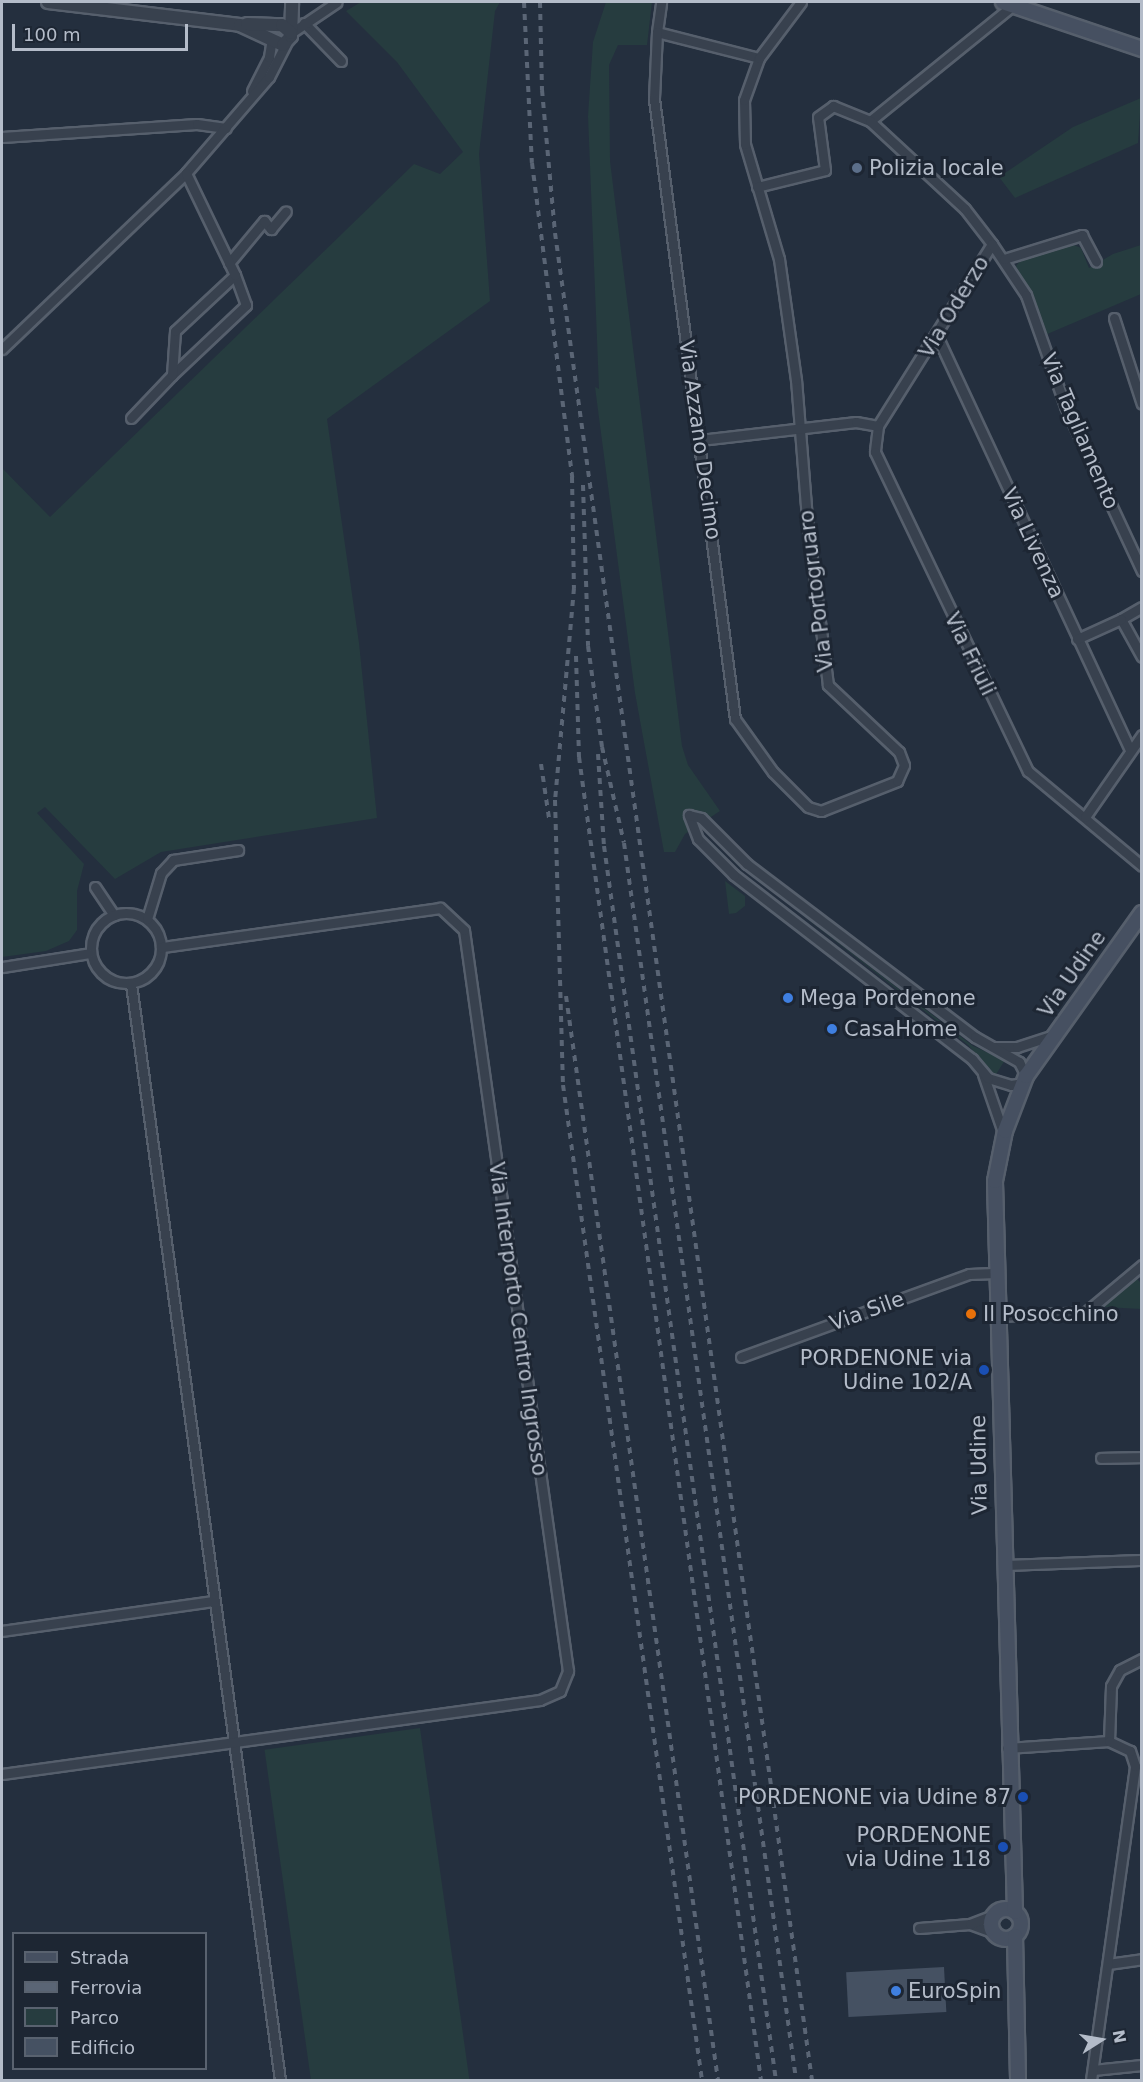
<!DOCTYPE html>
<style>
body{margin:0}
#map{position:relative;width:1143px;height:2082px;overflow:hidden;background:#242f3e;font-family:"DejaVu Sans",sans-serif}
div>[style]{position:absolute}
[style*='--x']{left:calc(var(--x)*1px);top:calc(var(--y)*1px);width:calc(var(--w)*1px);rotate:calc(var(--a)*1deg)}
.green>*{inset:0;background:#263c3f;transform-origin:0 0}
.building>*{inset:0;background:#455162;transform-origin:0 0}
.roads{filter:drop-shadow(2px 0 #565f6c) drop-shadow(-2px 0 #565f6c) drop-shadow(0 2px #565f6c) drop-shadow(0 -2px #565f6c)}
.minor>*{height:9px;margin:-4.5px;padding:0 4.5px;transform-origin:4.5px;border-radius:4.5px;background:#38414e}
.minor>.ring{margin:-4.5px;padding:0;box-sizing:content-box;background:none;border:9px solid #38414e;border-radius:50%}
.tertiary>*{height:12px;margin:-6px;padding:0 6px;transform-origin:6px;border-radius:6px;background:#38414e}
.secondary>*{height:14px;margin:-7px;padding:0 7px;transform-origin:7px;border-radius:7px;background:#465061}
.secondary>.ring{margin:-7px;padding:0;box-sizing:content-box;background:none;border:14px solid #465061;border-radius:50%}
.rail>*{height:4px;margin-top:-2px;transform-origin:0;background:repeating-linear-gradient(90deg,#5a6575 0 6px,transparent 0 12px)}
.dots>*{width:16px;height:16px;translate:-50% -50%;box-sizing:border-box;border:3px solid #1d2633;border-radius:50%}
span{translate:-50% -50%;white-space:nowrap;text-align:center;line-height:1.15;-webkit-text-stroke:6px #1d2633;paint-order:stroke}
.poi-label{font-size:21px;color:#b4bcc9}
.left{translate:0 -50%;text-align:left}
.right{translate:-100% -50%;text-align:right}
.street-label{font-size:21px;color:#b4bcc9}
.frame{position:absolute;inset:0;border:3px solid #b4bcc9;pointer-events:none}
.legend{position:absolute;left:12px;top:1932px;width:195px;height:138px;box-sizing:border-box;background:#1d2633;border:2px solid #59626f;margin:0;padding:8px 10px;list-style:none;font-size:18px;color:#b4bcc9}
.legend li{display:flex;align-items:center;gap:12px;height:30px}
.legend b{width:30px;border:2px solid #59626f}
.north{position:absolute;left:1071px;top:2010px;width:60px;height:60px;-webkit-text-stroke:4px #1d2633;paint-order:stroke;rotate:79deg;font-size:16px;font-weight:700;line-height:24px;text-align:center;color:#b4bcc9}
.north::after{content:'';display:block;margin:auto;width:21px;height:27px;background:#b4bcc9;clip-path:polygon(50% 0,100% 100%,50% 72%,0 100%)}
.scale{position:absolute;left:12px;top:24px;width:176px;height:27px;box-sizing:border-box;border:3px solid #b4bcc9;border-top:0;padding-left:8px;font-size:18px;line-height:21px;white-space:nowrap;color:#b4bcc9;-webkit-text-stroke:4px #1d2633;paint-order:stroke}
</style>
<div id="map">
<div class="green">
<i style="clip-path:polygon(361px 2px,500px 2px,495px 11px,479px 154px,490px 301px,327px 419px,359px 643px,377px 818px,161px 852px,115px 879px,45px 807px,37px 813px,84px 864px,77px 891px,77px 930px,69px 941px,46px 951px,2px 957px,2px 468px,50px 517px,414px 164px,440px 174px,463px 152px,397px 62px,346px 11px)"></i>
<i style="clip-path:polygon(606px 2px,652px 2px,647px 45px,618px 45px,609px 65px,610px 161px,682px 746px,688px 765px,720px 811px,685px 834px,675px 852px,664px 852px,635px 693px,595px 387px,599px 389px,588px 116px,593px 42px)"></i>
<i style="clip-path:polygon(1141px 98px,1138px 143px,1015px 198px,999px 177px,1073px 127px)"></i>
<i style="clip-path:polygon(1072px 244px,1081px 248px,1089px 268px,1113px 254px,1141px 245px,1141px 294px,1045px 335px,1016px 266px,1021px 260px)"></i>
<i style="clip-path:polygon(725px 881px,745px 896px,745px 906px,736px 913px,729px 914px)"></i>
<i style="clip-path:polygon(793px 908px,973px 1046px,1005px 1060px,995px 1076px,968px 1045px)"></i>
<i style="clip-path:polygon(1136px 1278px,1141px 1283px,1141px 1309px,1104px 1307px)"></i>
<i style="left:420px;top:1728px;width:356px;height:157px;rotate:82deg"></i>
</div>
<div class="building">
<i style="left:944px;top:1967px;width:45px;height:98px;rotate:87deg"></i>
</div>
<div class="roads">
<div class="minor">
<i style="--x:304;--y:23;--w:53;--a:45.8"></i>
<i style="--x:657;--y:32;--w:30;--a:-82"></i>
<i style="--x:291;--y:33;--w:55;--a:-34"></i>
<i style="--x:759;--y:58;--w:105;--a:-165.7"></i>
<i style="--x:657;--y:32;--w:67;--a:92.6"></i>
<i style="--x:654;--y:99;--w:625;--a:82.56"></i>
<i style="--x:735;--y:719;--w:65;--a:54.4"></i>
<i style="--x:773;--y:772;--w:49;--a:45"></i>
<i style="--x:808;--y:807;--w:14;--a:17"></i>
<i style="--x:821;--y:811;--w:82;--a:-21.5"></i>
<i style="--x:897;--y:781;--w:17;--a:-66"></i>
<i style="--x:904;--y:765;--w:14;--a:-111"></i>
<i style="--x:899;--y:752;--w:98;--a:-136.7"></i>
<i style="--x:828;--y:685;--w:167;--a:-97.2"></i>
<i style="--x:807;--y:519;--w:139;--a:-94.5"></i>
<i style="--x:796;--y:380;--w:122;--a:-98"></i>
<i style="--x:779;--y:259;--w:120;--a:-106.5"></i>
<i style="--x:745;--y:144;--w:44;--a:-91.3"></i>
<i style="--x:744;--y:100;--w:45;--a:-70.3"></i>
<i style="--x:759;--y:58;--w:70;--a:-53.1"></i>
<i style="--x:252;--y:91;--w:38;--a:-63"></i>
<i style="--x:269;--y:57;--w:18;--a:-81"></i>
<i style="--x:870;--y:121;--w:184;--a:-39"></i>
<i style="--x:2;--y:137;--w:195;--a:-3.8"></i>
<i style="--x:197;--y:124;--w:29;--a:8"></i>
<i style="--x:757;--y:187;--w:70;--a:-14"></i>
<i style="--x:825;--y:170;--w:53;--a:-97.5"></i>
<i style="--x:818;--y:117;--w:19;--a:-36"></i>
<i style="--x:833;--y:106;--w:40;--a:22"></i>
<i style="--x:870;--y:121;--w:129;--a:42.8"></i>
<i style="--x:965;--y:209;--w:44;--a:52.4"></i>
<i style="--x:992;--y:244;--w:215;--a:122.1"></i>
<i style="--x:878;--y:426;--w:26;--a:97"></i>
<i style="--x:875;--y:452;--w:354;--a:64.4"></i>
<i style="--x:1028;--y:771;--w:148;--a:39.8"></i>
<i style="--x:992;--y:244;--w:61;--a:56.3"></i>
<i style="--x:1026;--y:295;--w:118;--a:70.6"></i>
<i style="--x:1065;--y:406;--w:182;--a:65"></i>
<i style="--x:1004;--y:259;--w:82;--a:-17.1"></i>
<i style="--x:1082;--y:235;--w:30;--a:62"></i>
<i style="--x:229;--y:263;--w:55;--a:-50.2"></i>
<i style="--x:264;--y:221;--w:11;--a:49"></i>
<i style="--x:271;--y:229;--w:23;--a:-50"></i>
<i style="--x:1114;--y:318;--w:90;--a:72"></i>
<i style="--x:937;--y:336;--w:457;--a:65"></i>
<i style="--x:2;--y:349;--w:255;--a:-43.7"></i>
<i style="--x:186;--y:173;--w:127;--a:-49.2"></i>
<i style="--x:269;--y:77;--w:37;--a:-63"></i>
<i style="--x:172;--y:375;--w:102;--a:-43.4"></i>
<i style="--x:246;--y:305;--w:32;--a:-110"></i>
<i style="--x:131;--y:418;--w:59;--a:-46.4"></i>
<i style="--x:172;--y:375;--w:44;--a:-86.1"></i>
<i style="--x:175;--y:331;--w:82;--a:-43"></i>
<i style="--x:235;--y:275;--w:113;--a:-115.7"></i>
<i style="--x:700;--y:440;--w:157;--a:-6.6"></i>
<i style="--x:856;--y:422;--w:22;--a:10"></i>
<i style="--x:1142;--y:607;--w:24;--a:150"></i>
<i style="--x:1121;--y:619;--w:43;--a:61.1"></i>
<i style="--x:1077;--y:639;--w:48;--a:-24.4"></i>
<i style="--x:1085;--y:817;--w:100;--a:-55.2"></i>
<i style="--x:95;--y:887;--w:34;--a:56"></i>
<i class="ring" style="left:91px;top:913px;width:61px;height:61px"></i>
<i style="--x:147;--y:919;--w:48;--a:-73.1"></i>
<i style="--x:161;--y:873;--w:18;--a:-47"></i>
<i style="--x:173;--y:860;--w:66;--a:-8.7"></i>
<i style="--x:2;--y:967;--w:89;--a:-9"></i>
<i style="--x:131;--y:984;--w:1106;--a:82.26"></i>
<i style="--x:994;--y:1047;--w:23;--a:0"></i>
<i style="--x:1017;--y:1047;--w:38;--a:-18"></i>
<i style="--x:983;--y:1074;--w:65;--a:71"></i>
<i style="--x:1023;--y:1083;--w:12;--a:171"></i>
<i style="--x:1011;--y:1085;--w:24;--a:-163"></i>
<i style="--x:988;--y:1078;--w:25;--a:-130"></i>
<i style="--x:972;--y:1059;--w:301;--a:-142.3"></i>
<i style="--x:734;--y:875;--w:51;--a:-135"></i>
<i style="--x:698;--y:839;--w:26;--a:-111"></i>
<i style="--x:689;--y:815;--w:12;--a:14"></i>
<i style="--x:701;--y:818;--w:65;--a:45"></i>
<i style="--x:747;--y:864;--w:286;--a:37.2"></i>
<i style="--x:975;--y:1037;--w:51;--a:29.6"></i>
<i style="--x:1019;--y:1062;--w:16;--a:63"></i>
<i style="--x:997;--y:1316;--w:89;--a:-2.6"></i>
<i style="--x:1086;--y:1312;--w:73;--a:-40"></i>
<i style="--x:741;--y:1357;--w:243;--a:-20"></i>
<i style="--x:969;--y:1274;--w:26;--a:-2"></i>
<i style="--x:1101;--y:1458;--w:41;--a:-1.4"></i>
<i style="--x:1003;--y:1565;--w:139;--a:-2.1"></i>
<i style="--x:2;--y:1631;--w:214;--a:-8.1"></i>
<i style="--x:1007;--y:1748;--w:102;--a:-3.9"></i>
<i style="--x:1109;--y:1741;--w:55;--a:-87.9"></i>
<i style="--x:1111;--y:1686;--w:18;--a:-61"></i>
<i style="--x:1120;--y:1670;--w:25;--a:-27"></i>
<i style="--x:2;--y:1774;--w:543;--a:-7.83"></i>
<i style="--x:540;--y:1700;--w:22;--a:-24"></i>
<i style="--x:560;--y:1691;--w:22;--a:-68"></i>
<i style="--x:568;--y:1671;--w:748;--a:-97.99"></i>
<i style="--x:464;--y:930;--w:33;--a:-137"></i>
<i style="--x:440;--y:908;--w:282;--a:172"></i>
<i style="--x:970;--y:1924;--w:27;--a:20"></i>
<i style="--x:919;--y:1928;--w:51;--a:-4.5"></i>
<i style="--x:970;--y:1924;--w:28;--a:-21"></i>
<i style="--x:1108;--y:1964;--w:34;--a:-8"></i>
<i style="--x:1093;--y:2070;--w:49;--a:-5.8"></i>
<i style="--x:1091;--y:2080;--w:317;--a:-82"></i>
<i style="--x:1135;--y:1766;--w:16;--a:-108"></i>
<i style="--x:1130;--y:1751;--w:23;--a:-155"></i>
</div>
<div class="tertiary">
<i style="--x:48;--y:2;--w:193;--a:6.8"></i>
<i style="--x:240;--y:25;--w:47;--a:24.9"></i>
<i style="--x:283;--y:45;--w:12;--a:-48"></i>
<i style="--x:291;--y:36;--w:34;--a:-88"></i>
<i style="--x:247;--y:24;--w:35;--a:2"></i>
<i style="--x:282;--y:25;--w:12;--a:42"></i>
</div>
<div class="secondary">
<i style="--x:1003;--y:2;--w:147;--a:18.7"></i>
<i class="ring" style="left:991px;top:1909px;width:16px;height:16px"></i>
<i style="--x:1015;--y:1912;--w:731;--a:-91.57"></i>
<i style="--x:995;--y:1181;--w:51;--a:-78.7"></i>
<i style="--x:1005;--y:1131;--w:59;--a:-69.1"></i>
<i style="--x:1026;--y:1076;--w:200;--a:-54.6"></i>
<i style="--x:1015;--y:1936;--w:144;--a:88.8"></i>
</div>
</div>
<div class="rail">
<i style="--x:524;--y:2;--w:161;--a:87.2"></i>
<i style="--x:532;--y:163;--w:317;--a:82.7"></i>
<i style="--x:572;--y:477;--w:111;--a:89"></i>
<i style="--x:574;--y:588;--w:213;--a:95.1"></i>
<i style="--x:555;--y:800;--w:285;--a:88.4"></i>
<i style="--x:563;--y:1085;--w:1005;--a:82.05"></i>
<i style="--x:540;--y:2;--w:88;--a:88.7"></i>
<i style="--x:542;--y:90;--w:144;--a:84.8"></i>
<i style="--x:555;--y:233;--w:1865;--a:82.08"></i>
<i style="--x:583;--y:485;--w:161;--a:88.2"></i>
<i style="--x:588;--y:646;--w:102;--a:82.1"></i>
<i style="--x:602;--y:747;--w:98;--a:77.1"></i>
<i style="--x:624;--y:843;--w:1249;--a:82.08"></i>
<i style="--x:576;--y:656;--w:101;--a:88.3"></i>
<i style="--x:579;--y:757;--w:1335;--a:82.17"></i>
<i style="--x:598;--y:754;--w:92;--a:86.3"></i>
<i style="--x:604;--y:846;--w:1246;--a:82.07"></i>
<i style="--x:541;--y:764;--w:55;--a:81.6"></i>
<i style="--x:566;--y:996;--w:1095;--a:82.02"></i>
</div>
<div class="dots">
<i style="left:857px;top:168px;background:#5c6f8a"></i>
<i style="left:788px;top:998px;background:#3f7fe0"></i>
<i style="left:832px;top:1029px;background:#3f7fe0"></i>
<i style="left:971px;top:1314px;background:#e8710a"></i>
<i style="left:984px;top:1370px;background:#1a4fb4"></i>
<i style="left:1023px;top:1797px;background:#1a4fb4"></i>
<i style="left:1003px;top:1847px;background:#1a4fb4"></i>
<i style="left:896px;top:1991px;background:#3f7fe0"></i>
</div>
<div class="poi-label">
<span class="left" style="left:869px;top:168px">Polizia locale</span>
<span class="left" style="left:800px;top:998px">Mega Pordenone</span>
<span class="left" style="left:844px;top:1029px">CasaHome</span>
<span class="left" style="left:983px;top:1314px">Il Posocchino</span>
<span class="right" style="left:972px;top:1370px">PORDENONE via<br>Udine 102/A</span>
<span class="right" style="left:1011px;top:1797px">PORDENONE via Udine 87</span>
<span class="right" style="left:991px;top:1847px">PORDENONE<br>via Udine 118</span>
<span class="left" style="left:908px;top:1991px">EuroSpin</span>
</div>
<div class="street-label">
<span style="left:954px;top:307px;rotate:-59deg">Via Oderzo</span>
<span style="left:1080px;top:431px;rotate:67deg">Via Tagliamento</span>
<span style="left:700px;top:440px;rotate:82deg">Via Azzano Decimo</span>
<span style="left:1033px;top:543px;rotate:65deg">Via Livenza</span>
<span style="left:816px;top:591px;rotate:-97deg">Via Portogruaro</span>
<span style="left:970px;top:654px;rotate:64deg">Via Friuli</span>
<span style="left:1072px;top:974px;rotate:-55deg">Via Udine</span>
<span style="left:867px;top:1311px;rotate:-20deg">Via Sile</span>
<span style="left:518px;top:1319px;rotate:82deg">Via Interporto Centro Ingrosso</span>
<span style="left:979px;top:1465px;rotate:-91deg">Via Udine</span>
</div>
<div class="frame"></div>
<ul class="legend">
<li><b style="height:8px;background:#465061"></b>Strada</li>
<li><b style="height:8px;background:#5a6575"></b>Ferrovia</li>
<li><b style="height:16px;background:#263c3f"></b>Parco</li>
<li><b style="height:16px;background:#455162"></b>Edificio</li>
</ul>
<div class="north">N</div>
<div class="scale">100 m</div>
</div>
